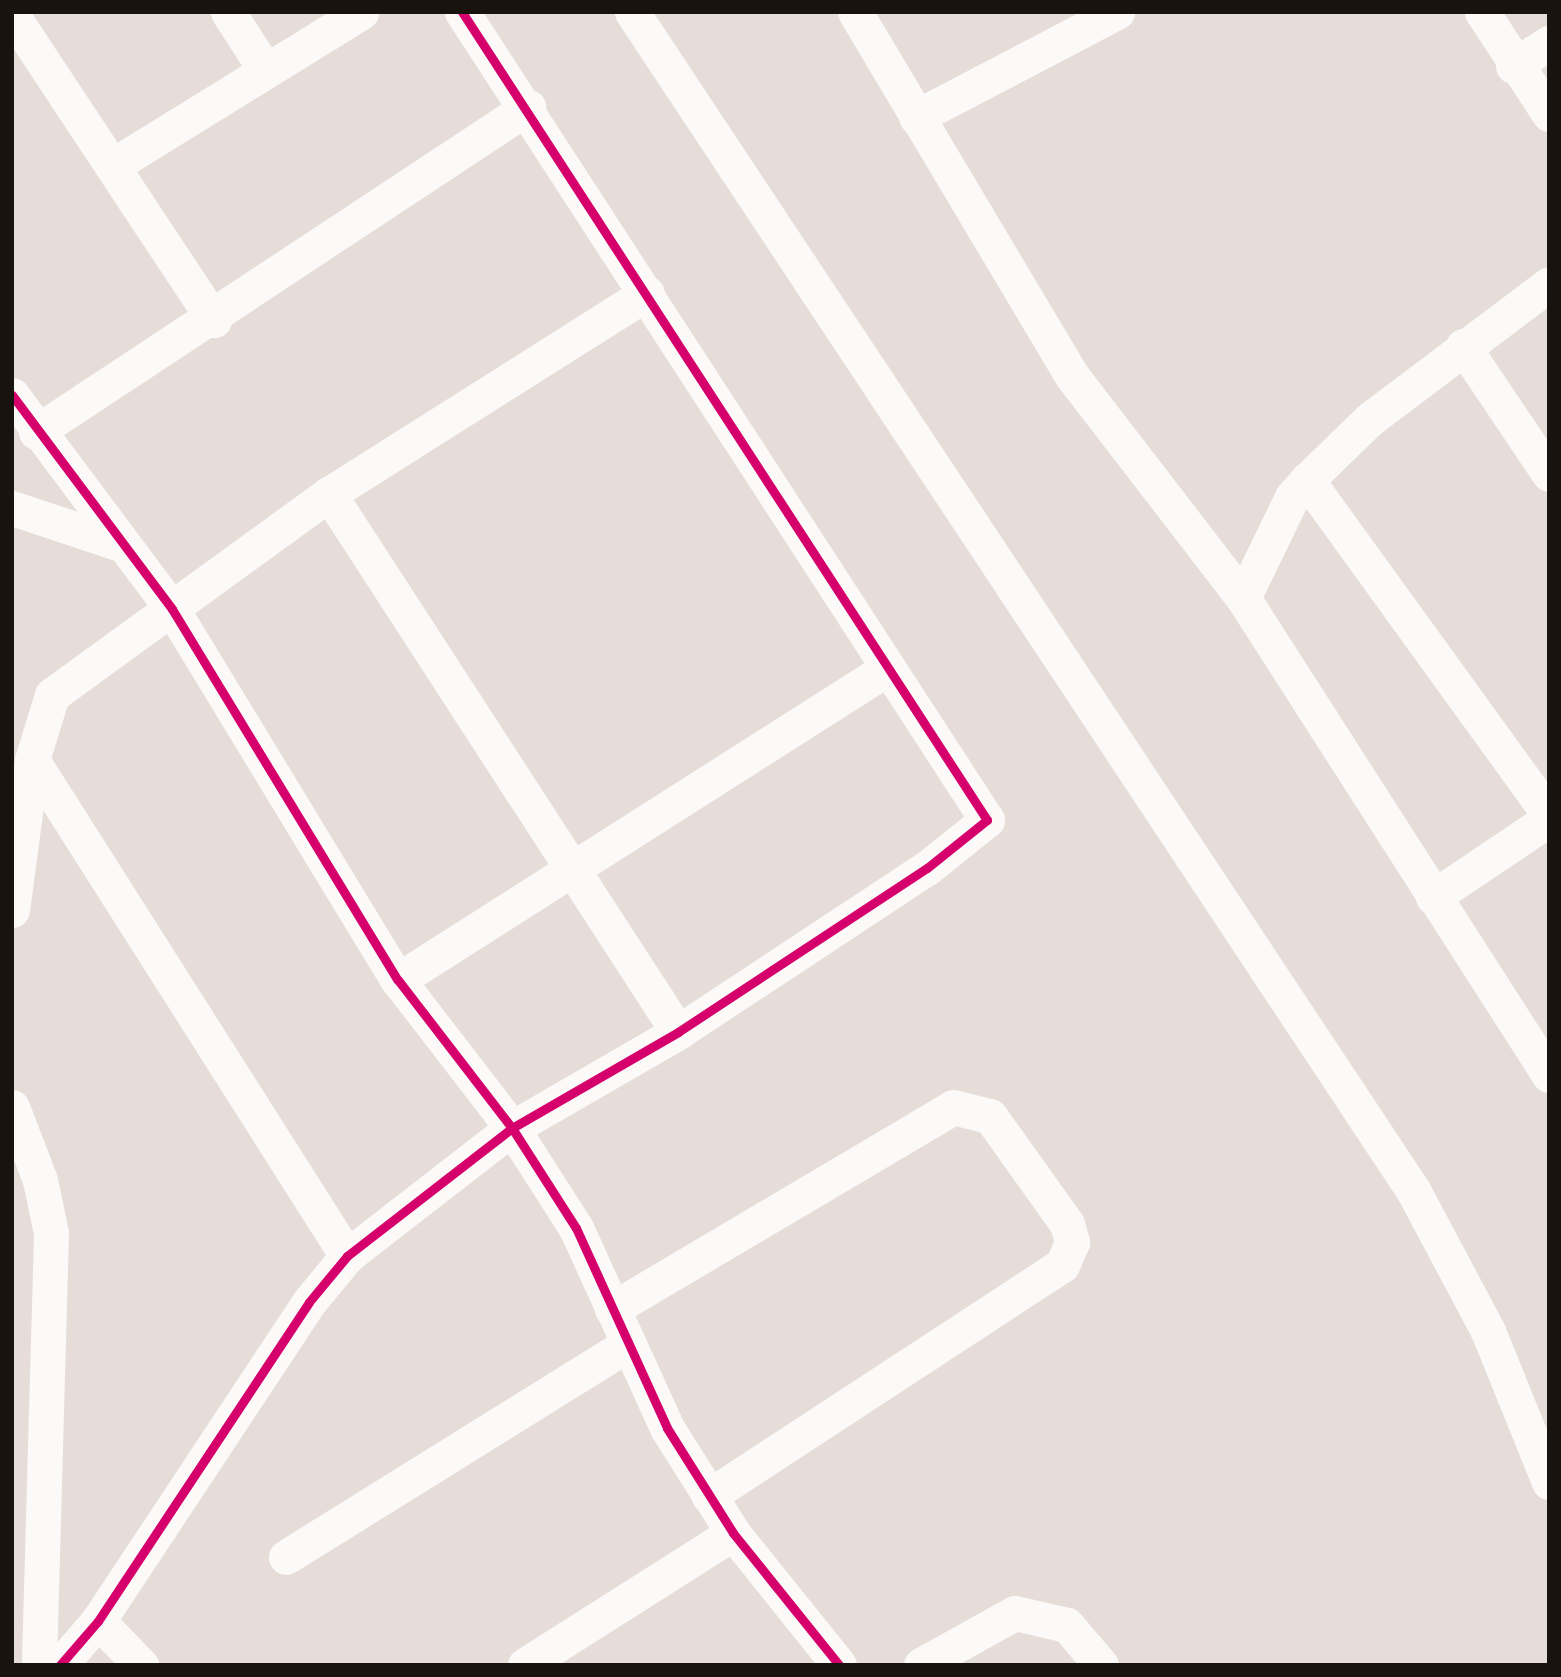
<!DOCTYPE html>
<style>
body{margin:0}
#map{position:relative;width:1561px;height:1677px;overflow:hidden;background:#e6ddd9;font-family:Overpass,sans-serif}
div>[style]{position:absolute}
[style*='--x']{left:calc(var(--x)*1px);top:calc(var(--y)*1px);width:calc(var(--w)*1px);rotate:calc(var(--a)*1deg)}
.minor>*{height:35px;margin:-17.5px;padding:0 17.5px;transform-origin:17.5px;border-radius:17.5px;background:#fbfaf9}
.cycleway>*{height:9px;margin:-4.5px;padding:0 4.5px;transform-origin:4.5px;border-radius:4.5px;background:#d6006c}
span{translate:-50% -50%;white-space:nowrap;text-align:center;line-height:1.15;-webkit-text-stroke:5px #fff;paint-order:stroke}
.frame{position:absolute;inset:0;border:14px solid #191310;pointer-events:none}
</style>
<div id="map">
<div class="minor">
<i style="--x:228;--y:12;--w:67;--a:57.3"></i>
<i style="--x:632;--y:12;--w:1413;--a:56.46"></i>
<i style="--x:1413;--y:1190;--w:160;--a:62"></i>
<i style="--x:1488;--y:1331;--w:163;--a:68"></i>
<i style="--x:855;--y:12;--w:424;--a:59.2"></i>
<i style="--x:1072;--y:376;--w:280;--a:52.4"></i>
<i style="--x:1243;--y:598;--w:567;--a:57.32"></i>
<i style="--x:1482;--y:12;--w:122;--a:56.7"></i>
<i style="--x:12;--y:15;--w:366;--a:56.5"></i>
<i style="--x:1513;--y:66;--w:43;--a:-32.6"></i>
<i style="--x:916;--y:117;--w:227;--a:-27.6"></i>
<i style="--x:112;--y:166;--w:293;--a:-31.7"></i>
<i style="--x:1463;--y:346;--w:154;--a:56.1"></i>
<i style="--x:12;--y:395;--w:267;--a:53.2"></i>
<i style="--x:172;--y:609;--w:434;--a:58.7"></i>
<i style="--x:398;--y:980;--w:187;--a:52.4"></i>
<i style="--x:512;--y:1128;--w:119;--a:57.4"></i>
<i style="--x:576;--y:1228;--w:220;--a:65.5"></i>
<i style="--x:667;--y:1428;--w:124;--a:57.8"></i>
<i style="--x:733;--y:1533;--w:169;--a:51.2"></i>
<i style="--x:36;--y:432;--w:590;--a:-33.45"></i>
<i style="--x:1307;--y:480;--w:412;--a:54.1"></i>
<i style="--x:329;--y:494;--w:641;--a:57.03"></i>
<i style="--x:12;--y:508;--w:117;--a:18.4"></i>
<i style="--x:1243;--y:598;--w:112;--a:-64.1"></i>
<i style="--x:1292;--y:497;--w:23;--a:-49"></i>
<i style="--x:1307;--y:480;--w:88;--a:-44.1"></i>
<i style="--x:1370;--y:419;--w:224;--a:-37"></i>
<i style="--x:32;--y:760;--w:588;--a:57.58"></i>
<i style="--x:1433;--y:897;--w:140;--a:-33.9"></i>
<i style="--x:12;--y:910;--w:151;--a:-82.4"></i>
<i style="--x:32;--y:760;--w:68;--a:-72.9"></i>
<i style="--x:52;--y:695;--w:342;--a:-36"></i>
<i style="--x:329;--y:494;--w:376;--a:-32.3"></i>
<i style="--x:398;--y:980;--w:581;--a:-32.49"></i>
<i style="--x:12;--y:1107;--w:78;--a:69"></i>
<i style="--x:40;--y:1180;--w:54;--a:78.3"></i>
<i style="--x:51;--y:1233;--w:432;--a:91.6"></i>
<i style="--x:612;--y:1309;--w:396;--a:-30.6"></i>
<i style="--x:953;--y:1107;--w:38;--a:14"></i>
<i style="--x:990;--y:1116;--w:133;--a:54.5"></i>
<i style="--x:1067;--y:1224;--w:19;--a:74"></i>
<i style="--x:1072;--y:1242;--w:25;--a:113"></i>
<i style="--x:1062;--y:1265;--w:422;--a:146.8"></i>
<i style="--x:286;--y:1557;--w:403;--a:-31.9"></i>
<i style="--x:98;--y:1621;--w:62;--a:45.7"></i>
<i style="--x:60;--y:1665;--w:58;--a:-49.2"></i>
<i style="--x:98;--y:1621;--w:382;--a:-56.5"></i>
<i style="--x:309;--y:1302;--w:60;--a:-50.4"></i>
<i style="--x:347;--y:1256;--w:209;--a:-37.8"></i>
<i style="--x:512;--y:1128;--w:192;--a:-30"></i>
<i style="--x:678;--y:1032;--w:298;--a:-33.4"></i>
<i style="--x:927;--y:868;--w:77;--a:-38.7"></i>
<i style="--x:987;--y:820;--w:964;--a:-123.01"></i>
<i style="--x:525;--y:1665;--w:246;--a:-32.4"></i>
<i style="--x:921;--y:1665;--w:107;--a:-29"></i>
<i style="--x:1015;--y:1613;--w:53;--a:13"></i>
<i style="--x:1067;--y:1625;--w:52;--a:49.6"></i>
</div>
<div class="cycleway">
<i style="--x:12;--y:395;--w:267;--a:53.2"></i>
<i style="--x:172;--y:609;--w:434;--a:58.7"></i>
<i style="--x:398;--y:980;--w:187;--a:52.4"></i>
<i style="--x:512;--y:1128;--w:119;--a:57.4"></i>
<i style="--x:576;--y:1228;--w:220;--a:65.5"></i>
<i style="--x:667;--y:1428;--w:124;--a:57.8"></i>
<i style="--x:733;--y:1533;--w:169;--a:51.2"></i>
<i style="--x:60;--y:1665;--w:58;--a:-49.2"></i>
<i style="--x:98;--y:1621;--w:382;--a:-56.5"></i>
<i style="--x:309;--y:1302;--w:60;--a:-50.4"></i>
<i style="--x:347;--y:1256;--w:209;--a:-37.8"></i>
<i style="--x:512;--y:1128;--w:192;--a:-30"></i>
<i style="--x:678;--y:1032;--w:298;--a:-33.4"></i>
<i style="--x:927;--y:868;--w:77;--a:-38.7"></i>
<i style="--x:987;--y:820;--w:964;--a:-123.01"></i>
</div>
<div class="frame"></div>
</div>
